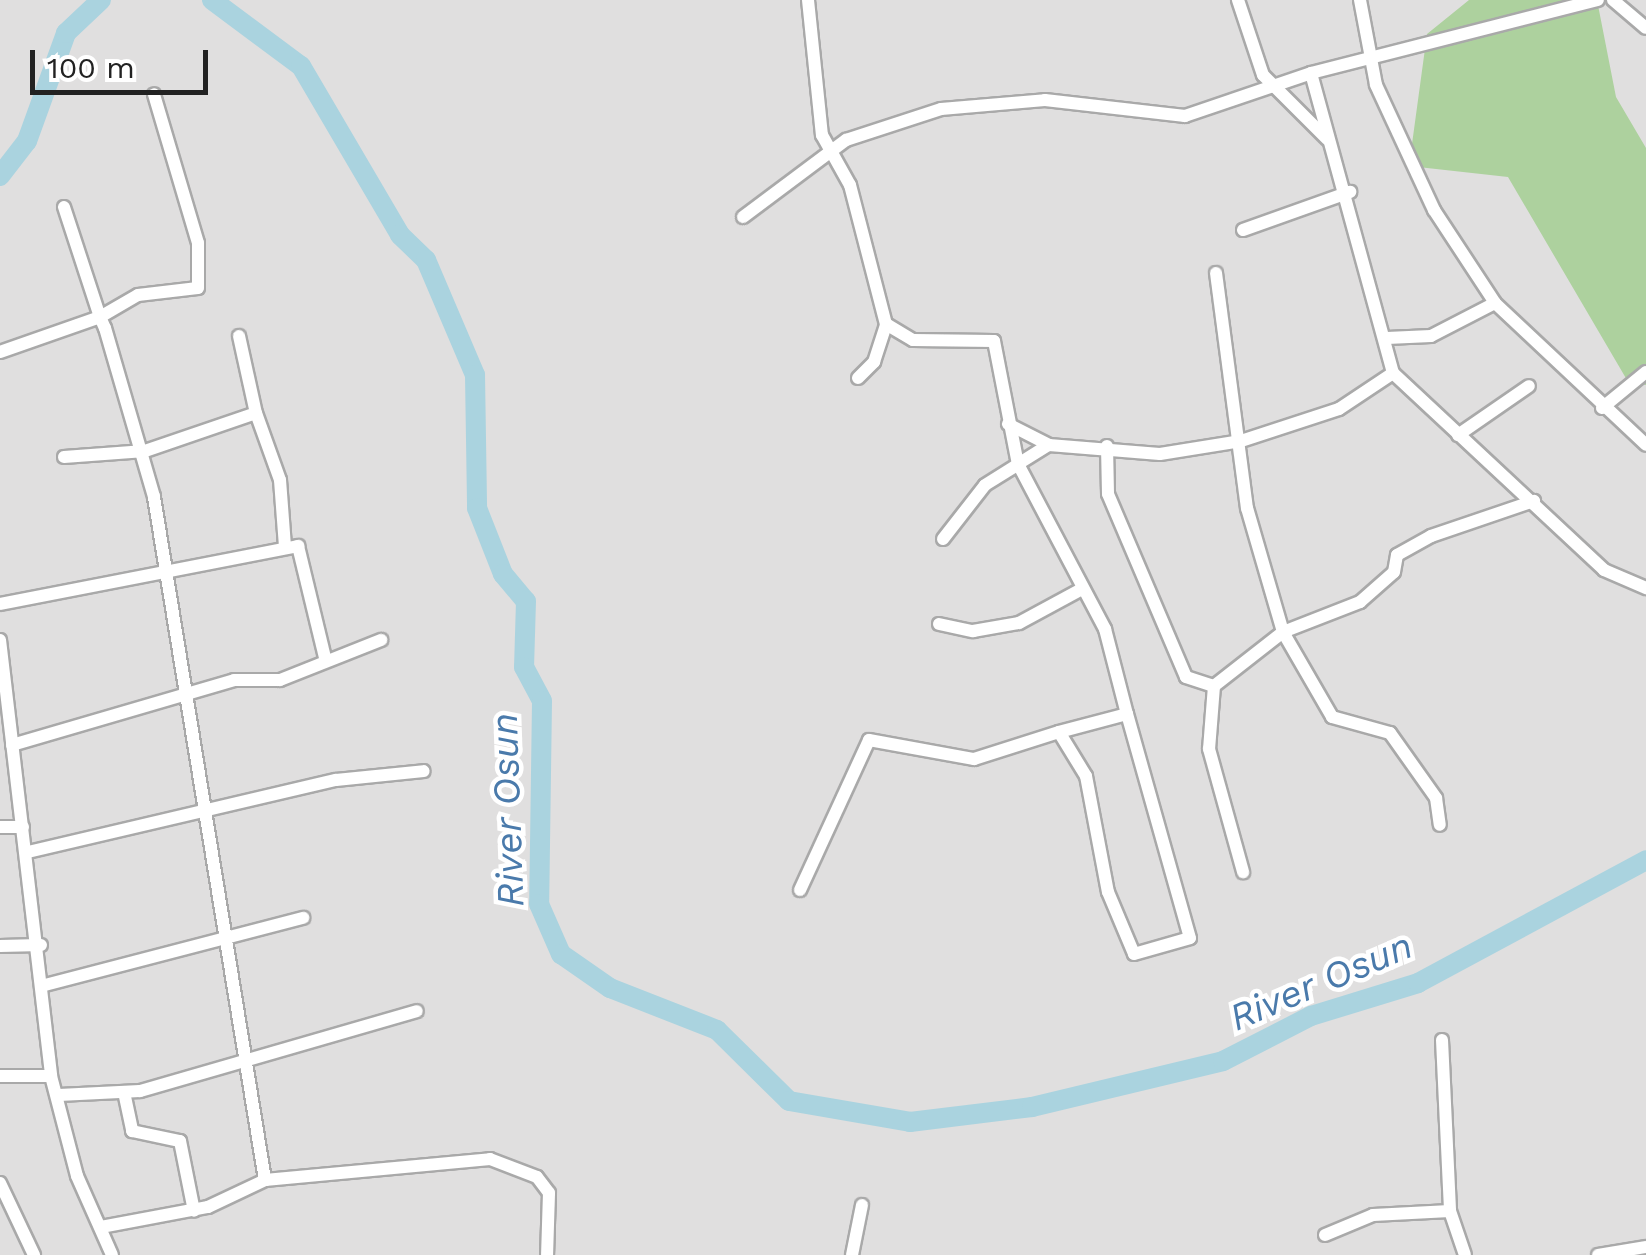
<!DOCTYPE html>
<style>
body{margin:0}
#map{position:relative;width:1646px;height:1255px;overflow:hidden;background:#f2efe9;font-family:"Work Sans",sans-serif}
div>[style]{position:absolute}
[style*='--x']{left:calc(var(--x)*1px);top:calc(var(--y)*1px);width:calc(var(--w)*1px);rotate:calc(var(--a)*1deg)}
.residential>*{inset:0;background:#e0dfdf;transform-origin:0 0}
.forest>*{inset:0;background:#add19e}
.river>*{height:20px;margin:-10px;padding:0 10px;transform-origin:10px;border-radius:10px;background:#aad3df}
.roads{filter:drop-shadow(2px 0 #a9a9a9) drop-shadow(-2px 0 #a9a9a9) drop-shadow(0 2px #a9a9a9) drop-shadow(0 -2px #a9a9a9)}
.minor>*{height:12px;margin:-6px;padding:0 6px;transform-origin:6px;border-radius:6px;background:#fff}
span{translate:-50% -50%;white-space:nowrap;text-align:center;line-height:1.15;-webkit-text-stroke:9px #fff;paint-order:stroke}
.water-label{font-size:38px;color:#4a7aab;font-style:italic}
.scale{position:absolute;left:30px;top:50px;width:178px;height:45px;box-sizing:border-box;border:5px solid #222;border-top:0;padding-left:12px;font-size:30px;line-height:35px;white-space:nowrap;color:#222;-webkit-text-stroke:8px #fff;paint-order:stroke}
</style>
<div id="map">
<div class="residential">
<i style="left:0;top:0;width:1646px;height:1255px"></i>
</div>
<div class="forest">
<i style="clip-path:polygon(1469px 0,1597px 0,1616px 97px,1646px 148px,1646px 385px,1627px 380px,1508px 177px,1409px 166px,1427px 34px)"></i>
</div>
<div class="river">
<i style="--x:212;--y:0;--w:111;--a:36.6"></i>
<i style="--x:301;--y:66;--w:196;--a:59.6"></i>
<i style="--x:400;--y:235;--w:36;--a:44"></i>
<i style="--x:426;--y:260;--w:125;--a:66.9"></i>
<i style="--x:475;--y:375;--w:133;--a:89.1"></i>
<i style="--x:477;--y:508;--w:71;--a:68.5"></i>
<i style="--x:503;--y:574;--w:35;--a:50"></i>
<i style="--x:526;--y:601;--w:66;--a:91.7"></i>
<i style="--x:524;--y:667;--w:38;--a:62"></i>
<i style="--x:542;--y:701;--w:203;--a:90.8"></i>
<i style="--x:539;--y:904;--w:55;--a:66.3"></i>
<i style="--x:561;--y:954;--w:60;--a:34.8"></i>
<i style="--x:610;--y:988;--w:115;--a:21.4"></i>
<i style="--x:717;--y:1030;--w:101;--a:44.6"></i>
<i style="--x:789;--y:1101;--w:123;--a:9.8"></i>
<i style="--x:910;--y:1122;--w:123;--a:-7"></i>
<i style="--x:1032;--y:1107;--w:196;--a:-13.5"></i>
<i style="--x:1223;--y:1061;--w:99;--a:-27.1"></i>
<i style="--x:1311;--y:1016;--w:112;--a:-17.1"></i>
<i style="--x:1418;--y:983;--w:259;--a:-28.3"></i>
<i style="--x:0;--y:176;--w:44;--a:-52.4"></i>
<i style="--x:27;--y:141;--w:115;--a:-70.1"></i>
<i style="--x:66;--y:33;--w:48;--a:-43.3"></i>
</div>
<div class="roads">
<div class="minor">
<i style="--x:808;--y:0;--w:136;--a:84.1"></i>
<i style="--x:822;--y:135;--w:57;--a:60.8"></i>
<i style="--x:850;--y:185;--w:144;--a:75.5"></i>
<i style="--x:886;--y:324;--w:31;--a:31"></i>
<i style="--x:913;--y:340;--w:81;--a:0.7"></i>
<i style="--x:994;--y:341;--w:125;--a:79"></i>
<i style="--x:1018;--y:464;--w:36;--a:-32"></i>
<i style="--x:1049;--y:445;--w:111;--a:4.6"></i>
<i style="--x:1160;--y:454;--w:82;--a:-9.1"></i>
<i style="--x:1241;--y:441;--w:103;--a:-18.1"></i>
<i style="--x:1339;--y:409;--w:65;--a:-33.7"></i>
<i style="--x:1393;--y:373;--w:311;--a:-105.3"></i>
<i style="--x:1311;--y:73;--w:296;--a:-14.3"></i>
<i style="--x:1238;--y:0;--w:79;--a:71.6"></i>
<i style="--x:1263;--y:75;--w:91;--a:45"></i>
<i style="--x:1360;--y:0;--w:86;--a:79.3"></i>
<i style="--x:1376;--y:85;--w:138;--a:65.1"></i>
<i style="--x:1434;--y:210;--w:111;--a:56.7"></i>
<i style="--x:1495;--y:303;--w:207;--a:43.2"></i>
<i style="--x:1613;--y:0;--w:43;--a:40.3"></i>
<i style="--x:64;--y:207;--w:116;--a:71.9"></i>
<i style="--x:100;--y:317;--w:44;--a:-30.1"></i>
<i style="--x:138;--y:295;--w:60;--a:-6.7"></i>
<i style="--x:198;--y:288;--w:45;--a:-90"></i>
<i style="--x:198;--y:243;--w:155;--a:-106.5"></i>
<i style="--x:743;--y:217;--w:129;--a:-36.8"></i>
<i style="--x:846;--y:140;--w:100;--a:-18.1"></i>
<i style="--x:941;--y:109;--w:104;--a:-4.9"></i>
<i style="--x:1045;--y:100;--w:141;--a:6.5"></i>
<i style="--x:1185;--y:116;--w:133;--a:-18.8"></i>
<i style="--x:1243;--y:230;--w:114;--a:-19.6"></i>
<i style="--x:1216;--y:273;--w:237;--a:82.5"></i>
<i style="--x:1247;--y:508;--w:129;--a:73.8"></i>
<i style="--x:1283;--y:632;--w:83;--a:-21.3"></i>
<i style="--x:1360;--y:602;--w:45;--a:-41.4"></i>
<i style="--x:1394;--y:572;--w:17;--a:-80"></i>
<i style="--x:1397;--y:555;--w:39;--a:-29"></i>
<i style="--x:1431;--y:536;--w:109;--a:-18.8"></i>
<i style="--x:239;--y:336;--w:79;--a:77.6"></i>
<i style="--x:1387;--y:338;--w:44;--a:-2.6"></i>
<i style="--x:1431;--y:336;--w:72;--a:-27.3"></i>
<i style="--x:0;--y:352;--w:106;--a:-19.3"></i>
<i style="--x:100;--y:317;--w:12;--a:66"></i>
<i style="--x:105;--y:328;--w:176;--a:73.8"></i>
<i style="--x:154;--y:497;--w:692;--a:80.77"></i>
<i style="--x:1393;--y:373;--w:289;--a:43"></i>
<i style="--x:1604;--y:570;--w:46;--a:23.2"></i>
<i style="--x:858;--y:378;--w:23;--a:-45"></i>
<i style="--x:874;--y:362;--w:40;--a:-72"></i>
<i style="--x:1602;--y:408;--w:57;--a:-39.3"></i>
<i style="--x:1008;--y:424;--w:46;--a:27.1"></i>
<i style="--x:1458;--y:435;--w:86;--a:-34.6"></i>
<i style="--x:1107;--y:446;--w:48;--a:88.8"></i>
<i style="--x:1108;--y:494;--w:199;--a:66.9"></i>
<i style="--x:1186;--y:677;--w:29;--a:18"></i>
<i style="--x:1214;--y:686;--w:63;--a:94.5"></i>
<i style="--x:1209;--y:749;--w:128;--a:74.5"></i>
<i style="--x:64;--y:457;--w:81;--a:-4.2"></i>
<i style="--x:145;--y:451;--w:117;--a:-18.9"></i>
<i style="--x:256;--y:413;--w:71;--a:70.3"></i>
<i style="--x:280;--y:480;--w:67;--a:85.7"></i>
<i style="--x:943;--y:539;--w:68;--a:-52.1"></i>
<i style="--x:985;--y:485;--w:39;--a:-32"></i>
<i style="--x:1018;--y:464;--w:187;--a:62.2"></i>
<i style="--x:1105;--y:629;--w:88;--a:75.5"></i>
<i style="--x:1127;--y:714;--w:70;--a:165.2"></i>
<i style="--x:1059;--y:732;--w:52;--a:58.5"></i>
<i style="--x:1086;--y:776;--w:118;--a:79.3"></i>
<i style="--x:1108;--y:892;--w:67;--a:67.2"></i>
<i style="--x:1134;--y:954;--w:58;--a:-15.9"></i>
<i style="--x:1190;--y:938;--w:233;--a:-105.7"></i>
<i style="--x:0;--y:604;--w:304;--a:-11"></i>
<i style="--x:298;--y:546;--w:115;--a:76.4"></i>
<i style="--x:939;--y:624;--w:35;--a:12"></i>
<i style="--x:973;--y:631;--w:47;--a:-9.9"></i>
<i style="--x:1019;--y:623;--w:72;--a:-28.4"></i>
<i style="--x:0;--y:640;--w:439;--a:83.3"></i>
<i style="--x:51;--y:1076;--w:103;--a:75.4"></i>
<i style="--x:77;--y:1176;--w:86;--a:66.1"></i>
<i style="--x:1214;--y:686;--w:88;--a:-38"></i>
<i style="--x:1283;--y:632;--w:98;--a:60"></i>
<i style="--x:1332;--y:717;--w:60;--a:15.4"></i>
<i style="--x:1390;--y:733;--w:80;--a:54.7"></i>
<i style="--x:1436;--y:798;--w:27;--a:82"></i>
<i style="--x:12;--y:745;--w:231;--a:-16.3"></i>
<i style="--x:234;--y:680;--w:46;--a:0"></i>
<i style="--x:280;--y:680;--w:109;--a:-21.6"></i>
<i style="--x:0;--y:827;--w:23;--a:0"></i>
<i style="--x:28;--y:852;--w:316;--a:-13.2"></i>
<i style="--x:336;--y:780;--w:88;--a:-5.8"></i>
<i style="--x:800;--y:890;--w:165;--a:-65.3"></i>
<i style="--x:869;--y:740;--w:107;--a:10.3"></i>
<i style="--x:974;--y:759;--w:89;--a:-17.6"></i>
<i style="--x:0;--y:946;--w:41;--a:-1.4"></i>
<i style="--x:45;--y:985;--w:267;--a:-14.6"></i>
<i style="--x:1442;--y:1040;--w:171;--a:87.3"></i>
<i style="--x:1450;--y:1211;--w:46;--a:71.2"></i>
<i style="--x:0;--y:1076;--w:51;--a:0"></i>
<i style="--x:124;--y:1092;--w:40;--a:78"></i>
<i style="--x:132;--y:1131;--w:49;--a:11.8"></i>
<i style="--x:180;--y:1141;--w:71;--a:78.7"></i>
<i style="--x:59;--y:1095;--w:81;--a:-2.8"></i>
<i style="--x:140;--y:1091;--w:288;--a:-16.1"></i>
<i style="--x:0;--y:1183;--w:80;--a:64.7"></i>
<i style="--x:101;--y:1227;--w:109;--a:-10.6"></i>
<i style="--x:208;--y:1207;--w:63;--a:-25.3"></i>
<i style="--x:265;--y:1180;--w:226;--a:-5.3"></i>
<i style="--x:490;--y:1159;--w:50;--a:21"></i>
<i style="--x:537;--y:1177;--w:20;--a:53"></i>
<i style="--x:549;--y:1193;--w:62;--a:91.8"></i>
<i style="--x:1325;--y:1235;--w:52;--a:-22.6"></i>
<i style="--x:1373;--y:1215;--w:77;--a:-3"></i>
<i style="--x:852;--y:1255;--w:51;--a:-78.7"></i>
<i style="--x:1598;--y:1255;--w:49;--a:-9.5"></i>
</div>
</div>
<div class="water-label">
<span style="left:508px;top:810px;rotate:-92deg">River Osun</span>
<span style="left:1321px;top:982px;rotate:-23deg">River Osun</span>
</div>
<div class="scale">100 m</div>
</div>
